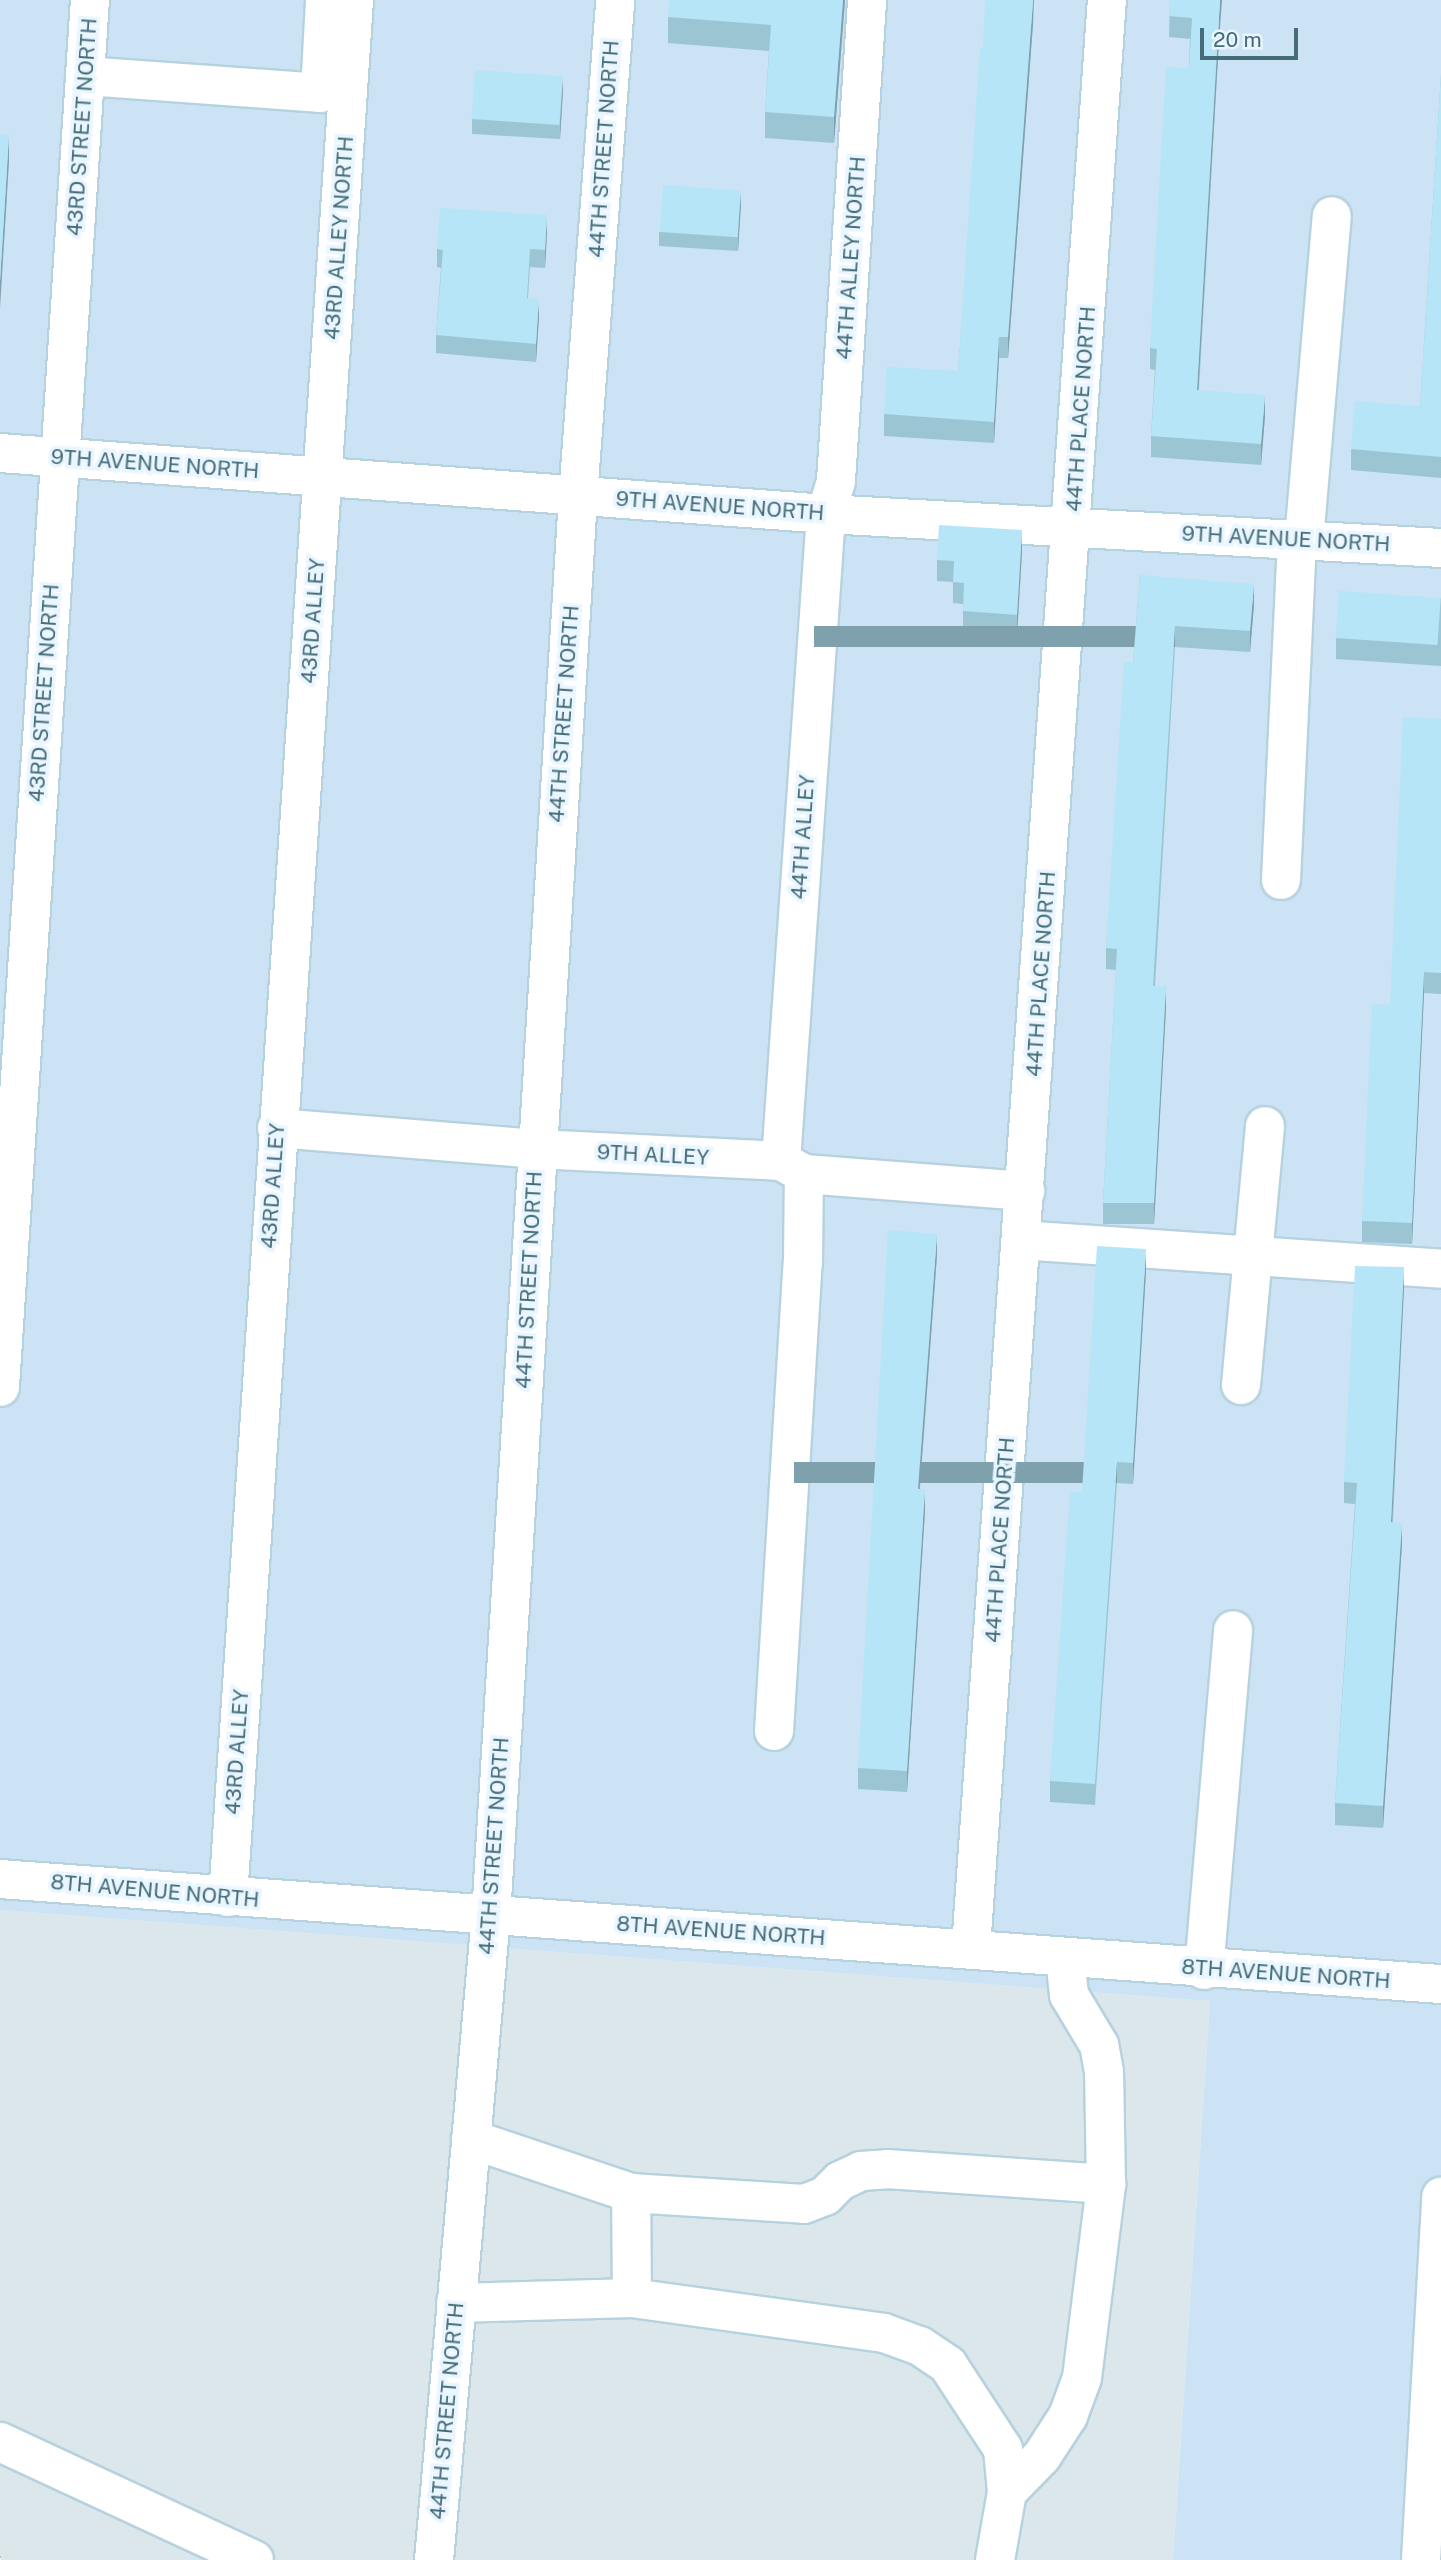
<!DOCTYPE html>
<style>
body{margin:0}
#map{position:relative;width:1441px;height:2560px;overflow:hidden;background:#e0f0fe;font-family:"Public Sans",sans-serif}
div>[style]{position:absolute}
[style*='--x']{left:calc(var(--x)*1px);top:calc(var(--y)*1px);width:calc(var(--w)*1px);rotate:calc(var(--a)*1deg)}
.residential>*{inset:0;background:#cbe3f4}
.industrial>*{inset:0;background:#dce7ec}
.roads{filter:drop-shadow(2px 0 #b6d2de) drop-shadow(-2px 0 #b6d2de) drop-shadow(0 2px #b6d2de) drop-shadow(0 -2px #b6d2de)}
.minor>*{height:38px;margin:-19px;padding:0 19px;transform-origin:19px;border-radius:19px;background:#fff}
.rail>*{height:8px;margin-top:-4px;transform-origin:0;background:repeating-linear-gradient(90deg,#e9f5ff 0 16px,#b7c89e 0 32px);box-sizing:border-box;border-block:2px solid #b7c89e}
.wall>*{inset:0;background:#9cc5d4}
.shaded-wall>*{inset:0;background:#7fa0ad;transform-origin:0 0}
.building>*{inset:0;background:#b5e5f7;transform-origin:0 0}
span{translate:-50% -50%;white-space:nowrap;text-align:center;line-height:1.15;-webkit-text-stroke:7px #e9f5ff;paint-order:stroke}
.street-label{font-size:21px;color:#456d78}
.scale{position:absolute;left:1200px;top:28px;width:98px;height:32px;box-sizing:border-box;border:4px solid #456d78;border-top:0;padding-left:9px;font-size:21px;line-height:24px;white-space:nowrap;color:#456d78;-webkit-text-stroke:5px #e9f5ff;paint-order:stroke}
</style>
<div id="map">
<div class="residential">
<i style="clip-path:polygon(0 0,1441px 0,1441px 2560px,1173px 2560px,1210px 2001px,0 1910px)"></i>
</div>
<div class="industrial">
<i style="clip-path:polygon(0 1910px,1210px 2001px,1173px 2560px,0 2560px)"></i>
</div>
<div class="roads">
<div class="minor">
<i style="--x:85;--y:76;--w:236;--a:4.1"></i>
<i style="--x:320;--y:93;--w:93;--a:-86.9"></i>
<i style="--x:0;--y:453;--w:828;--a:4.22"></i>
<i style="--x:826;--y:514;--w:616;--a:3.16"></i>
<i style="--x:1304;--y:540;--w:325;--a:-85.1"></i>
<i style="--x:1281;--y:880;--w:340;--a:-87.3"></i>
<i style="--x:277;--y:1128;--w:260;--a:4.6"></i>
<i style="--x:536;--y:1149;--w:245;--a:2.8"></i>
<i style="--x:781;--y:1161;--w:26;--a:29"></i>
<i style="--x:804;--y:1174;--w:222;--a:4.4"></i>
<i style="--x:781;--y:1161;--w:649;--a:-86.02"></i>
<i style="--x:826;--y:514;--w:34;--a:-73"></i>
<i style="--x:836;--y:481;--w:482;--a:-86.3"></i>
<i style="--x:1021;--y:1240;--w:421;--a:3.9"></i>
<i style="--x:1241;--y:1385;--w:260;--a:-84.7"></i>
<i style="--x:0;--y:1387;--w:1390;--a:-86.29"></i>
<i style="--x:774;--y:1731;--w:469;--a:-86.5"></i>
<i style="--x:803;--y:1263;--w:89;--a:-89.4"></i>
<i style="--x:0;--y:1879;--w:1445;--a:4.17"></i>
<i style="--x:228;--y:1897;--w:1901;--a:-86.2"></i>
<i style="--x:971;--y:1948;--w:1953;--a:-86.01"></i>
<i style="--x:1204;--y:1970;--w:341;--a:-85.1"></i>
<i style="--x:631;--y:2193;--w:173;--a:3.6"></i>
<i style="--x:804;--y:2204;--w:22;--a:-21"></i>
<i style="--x:825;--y:2196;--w:21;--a:-45"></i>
<i style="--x:840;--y:2181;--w:23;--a:-25"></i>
<i style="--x:861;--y:2171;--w:26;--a:-4"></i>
<i style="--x:887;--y:2169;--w:220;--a:3.9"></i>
<i style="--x:632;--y:2298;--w:254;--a:7.9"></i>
<i style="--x:884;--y:2333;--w:38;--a:20"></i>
<i style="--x:920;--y:2346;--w:34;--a:34"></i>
<i style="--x:948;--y:2365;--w:100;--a:56.8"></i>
<i style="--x:1003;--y:2449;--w:43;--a:84.7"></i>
<i style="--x:1007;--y:2492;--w:69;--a:100"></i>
<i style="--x:456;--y:2303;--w:176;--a:-1.6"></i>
<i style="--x:632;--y:2298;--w:105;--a:-90.5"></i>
<i style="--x:631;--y:2193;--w:169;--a:-161.4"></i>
<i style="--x:0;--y:2442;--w:280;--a:24.9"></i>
<i style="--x:1007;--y:2492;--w:50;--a:-45.8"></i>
<i style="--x:1042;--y:2456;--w:48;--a:-57"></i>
<i style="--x:1068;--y:2416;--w:40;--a:-69.8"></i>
<i style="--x:1082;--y:2378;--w:195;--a:-82.9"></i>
<i style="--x:1106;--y:2184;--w:112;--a:-91"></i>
<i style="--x:1104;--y:2072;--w:27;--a:-100"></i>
<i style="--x:1099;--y:2045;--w:58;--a:-121"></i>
<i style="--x:1069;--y:1995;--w:38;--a:-96"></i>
<i style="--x:434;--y:2560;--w:647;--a:-84.94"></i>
<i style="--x:491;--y:1916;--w:1423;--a:-86.49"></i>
<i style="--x:578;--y:496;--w:497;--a:-85.7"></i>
<i style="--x:1421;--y:2560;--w:364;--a:-86.8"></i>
</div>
</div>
<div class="rail">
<i style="--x:0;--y:2560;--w:1;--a:0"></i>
</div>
<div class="wall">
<i style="clip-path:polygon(845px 0,834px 143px,765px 138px,765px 112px,769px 51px,668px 43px,668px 17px)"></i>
<i style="clip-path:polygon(1170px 0,1219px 41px,1199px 390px,1265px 416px,1261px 465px,1151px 457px,1151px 436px,1155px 370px,1150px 369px,1150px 348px,1189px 68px,1190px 39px,1169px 37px)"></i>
<i style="clip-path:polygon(1033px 24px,1008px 358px,999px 358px,994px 443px,884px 436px,884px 414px,958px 371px,983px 48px)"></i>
<i style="clip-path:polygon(1441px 74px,1441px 478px,1351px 470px,1351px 449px,1420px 406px)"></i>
<i style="clip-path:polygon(563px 90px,560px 139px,472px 134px,472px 119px)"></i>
<i style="clip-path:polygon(741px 204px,738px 251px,659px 246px,659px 232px)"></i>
<i style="clip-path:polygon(547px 233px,545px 268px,530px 267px,528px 298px,539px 317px,536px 362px,436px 353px,436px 335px,441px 268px,437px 267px,437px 249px)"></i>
<i style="clip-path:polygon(1022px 551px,1017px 636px,963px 632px,963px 604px,953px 603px,953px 582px,937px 581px,937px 560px)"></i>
<i style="clip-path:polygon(1140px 575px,1254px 605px,1250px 652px,1175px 647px,1155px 986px,1166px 1008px,1154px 1224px,1103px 1224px,1103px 1203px,1116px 970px,1106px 969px,1106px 948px,1133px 662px)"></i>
<i style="clip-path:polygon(1441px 598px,1441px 666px,1336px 659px,1336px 638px)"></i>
<i style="clip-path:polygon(1441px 719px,1441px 994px,1424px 993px,1412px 1244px,1362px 1242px,1362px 1221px,1390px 1005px)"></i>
<i style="clip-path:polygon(937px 1255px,920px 1489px,925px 1511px,907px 1792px,858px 1789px,858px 1768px)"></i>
<i style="clip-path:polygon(1146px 1271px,1133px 1484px,1117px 1483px,1095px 1805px,1050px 1802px,1050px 1781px,1082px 1492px)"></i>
<i style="clip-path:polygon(1404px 1288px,1393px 1522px,1402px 1544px,1383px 1828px,1335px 1825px,1335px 1803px,1355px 1504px,1344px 1503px,1344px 1482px)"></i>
</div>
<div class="shaded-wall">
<i style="clip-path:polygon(843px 0,845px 0,834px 143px,834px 117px)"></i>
<i style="clip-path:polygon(1033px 0,1034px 0,1033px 24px,1008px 358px,1008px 337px)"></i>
<i style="clip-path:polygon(1220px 0,1222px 0,1219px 41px,1197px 411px,1197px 390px)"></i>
<i style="clip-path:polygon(563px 76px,563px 90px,560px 139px,560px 125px)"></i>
<i style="clip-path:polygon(9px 135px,9px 162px,0 308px,0 281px)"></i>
<i style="clip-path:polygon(741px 190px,741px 204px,738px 251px,738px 237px)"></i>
<i style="clip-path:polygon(547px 215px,547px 233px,545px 268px,545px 250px)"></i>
<i style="clip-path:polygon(539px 299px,539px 317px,536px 362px,536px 344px)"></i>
<i style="clip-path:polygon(999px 337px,999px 358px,994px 443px,994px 422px)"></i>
<i style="clip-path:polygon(1265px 395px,1265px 416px,1261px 465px,1261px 444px)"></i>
<i style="clip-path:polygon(1022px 530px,1022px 551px,1017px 636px,1017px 615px)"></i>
<i style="clip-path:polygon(1254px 584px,1254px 605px,1250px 652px,1250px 631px)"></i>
<i style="left:1175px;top:626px;width:21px;height:361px;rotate:90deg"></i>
<i style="clip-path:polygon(1424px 972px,1424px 993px,1412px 1244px,1412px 1223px)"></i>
<i style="clip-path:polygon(1166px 986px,1166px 1008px,1154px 1224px,1154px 1203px)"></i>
<i style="clip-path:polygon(937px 1234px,937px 1255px,918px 1510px,918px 1489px)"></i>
<i style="clip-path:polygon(1146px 1249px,1146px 1271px,1133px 1484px,1133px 1463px)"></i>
<i style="clip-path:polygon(1404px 1267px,1404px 1288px,1391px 1543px,1391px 1522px)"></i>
<i style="left:1117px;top:1462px;width:21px;height:323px;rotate:90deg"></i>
<i style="clip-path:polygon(925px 1489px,925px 1511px,907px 1792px,907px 1771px)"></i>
<i style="clip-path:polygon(1402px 1523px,1402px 1544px,1383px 1828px,1383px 1806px)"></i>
</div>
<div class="building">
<i style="clip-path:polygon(669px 0,843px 0,834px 117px,765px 112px,771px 25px,668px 17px)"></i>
<i style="clip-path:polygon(985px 0,1033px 0,1008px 337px,999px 337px,994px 422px,884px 414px,887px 367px,958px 371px,980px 48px,983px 48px)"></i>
<i style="clip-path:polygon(1170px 0,1220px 0,1197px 390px,1265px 395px,1261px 444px,1151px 436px,1157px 349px,1150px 348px,1166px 67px,1189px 68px,1192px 18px,1169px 16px)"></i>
<i style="left:475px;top:70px;width:88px;height:49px;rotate:4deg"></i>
<i style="clip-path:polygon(1441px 74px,1441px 457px,1351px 449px,1355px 401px,1420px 406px)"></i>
<i style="clip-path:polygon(0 134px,9px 135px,0 281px)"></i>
<i style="left:663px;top:185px;width:78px;height:47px;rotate:4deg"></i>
<i style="clip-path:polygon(440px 208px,547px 215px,545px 250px,530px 249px,527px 298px,539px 299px,536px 344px,436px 335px,443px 250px,437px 249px)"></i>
<i style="clip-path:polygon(939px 525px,1022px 530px,1017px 615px,963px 611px,964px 583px,953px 582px,954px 561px,937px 560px)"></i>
<i style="clip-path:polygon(1140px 575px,1254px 584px,1250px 631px,1175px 626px,1153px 986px,1166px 986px,1154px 1203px,1103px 1203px,1117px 949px,1106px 948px,1124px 662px,1133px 662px)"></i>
<i style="left:1339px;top:591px;width:102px;height:47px;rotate:4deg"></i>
<i style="clip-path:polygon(1403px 717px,1441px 719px,1441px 973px,1424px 972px,1412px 1223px,1362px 1221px,1372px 1004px,1390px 1005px)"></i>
<i style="clip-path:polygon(888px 1230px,937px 1234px,918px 1489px,925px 1489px,907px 1771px,858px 1768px)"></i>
<i style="clip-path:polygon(1097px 1246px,1146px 1249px,1133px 1463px,1117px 1462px,1095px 1784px,1050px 1781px,1070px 1491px,1082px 1492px)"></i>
<i style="clip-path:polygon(1355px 1266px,1404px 1267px,1391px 1522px,1402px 1523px,1383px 1806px,1335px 1803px,1357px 1483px,1344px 1482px)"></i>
</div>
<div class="street-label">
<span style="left:82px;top:127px;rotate:-86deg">43RD STREET NORTH</span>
<span style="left:604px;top:149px;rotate:-86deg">44TH STREET NORTH</span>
<span style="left:339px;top:238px;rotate:-86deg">43RD ALLEY NORTH</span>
<span style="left:851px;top:258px;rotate:-86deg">44TH ALLEY NORTH</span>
<span style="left:1081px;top:409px;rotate:-86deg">44TH PLACE NORTH</span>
<span style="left:155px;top:464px;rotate:4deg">9TH AVENUE NORTH</span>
<span style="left:720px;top:506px;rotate:4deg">9TH AVENUE NORTH</span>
<span style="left:1286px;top:539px;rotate:3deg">9TH AVENUE NORTH</span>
<span style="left:313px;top:621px;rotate:-86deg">43RD ALLEY</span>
<span style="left:44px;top:693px;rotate:-86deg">43RD STREET NORTH</span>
<span style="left:564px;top:714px;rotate:-86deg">44TH STREET NORTH</span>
<span style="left:803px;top:837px;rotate:-86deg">44TH ALLEY</span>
<span style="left:1041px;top:974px;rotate:-86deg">44TH PLACE NORTH</span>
<span style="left:653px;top:1155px;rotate:3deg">9TH ALLEY</span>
<span style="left:273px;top:1186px;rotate:-86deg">43RD ALLEY</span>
<span style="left:529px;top:1280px;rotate:-87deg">44TH STREET NORTH</span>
<span style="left:1000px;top:1540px;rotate:-86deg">44TH PLACE NORTH</span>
<span style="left:237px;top:1752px;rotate:-86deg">43RD ALLEY</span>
<span style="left:494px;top:1846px;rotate:-86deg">44TH STREET NORTH</span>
<span style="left:155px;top:1891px;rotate:5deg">8TH AVENUE NORTH</span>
<span style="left:721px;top:1931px;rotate:4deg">8TH AVENUE NORTH</span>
<span style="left:1286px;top:1974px;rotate:4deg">8TH AVENUE NORTH</span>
<span style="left:447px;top:2411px;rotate:-85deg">44TH STREET NORTH</span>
</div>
<div class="scale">20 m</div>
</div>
